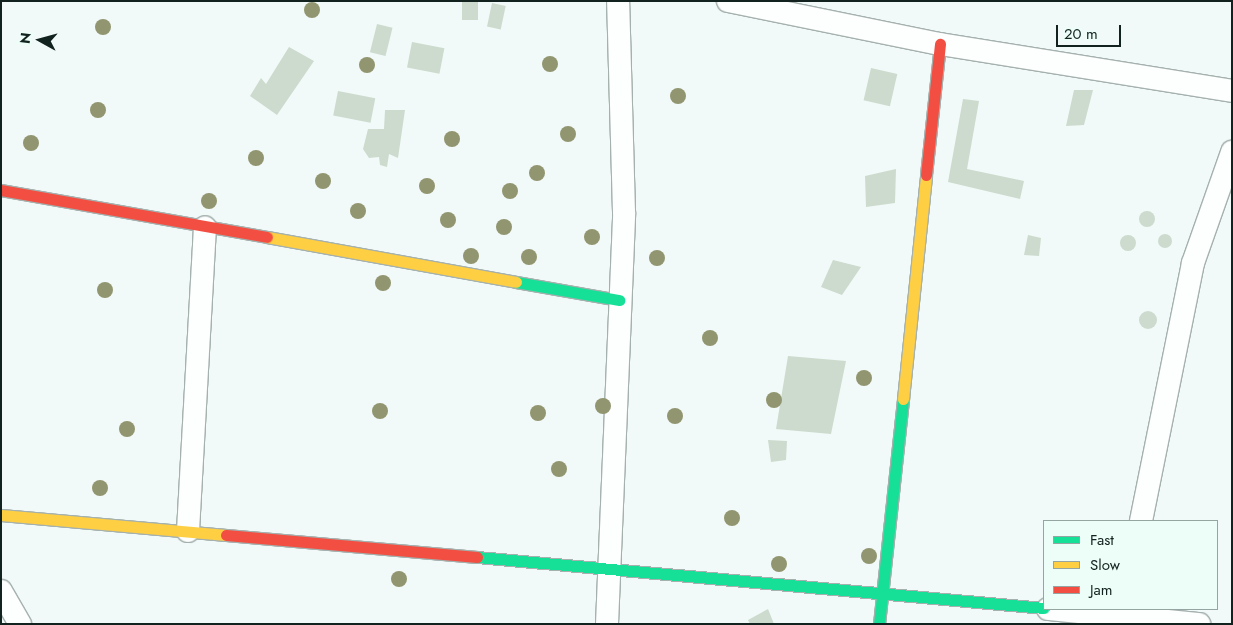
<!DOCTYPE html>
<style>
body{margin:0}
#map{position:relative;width:1233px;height:625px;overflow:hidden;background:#f1faf8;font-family:Jost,sans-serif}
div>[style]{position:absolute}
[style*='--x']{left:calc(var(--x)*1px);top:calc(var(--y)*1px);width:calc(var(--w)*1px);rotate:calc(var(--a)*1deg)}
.building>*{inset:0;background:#ccdbce;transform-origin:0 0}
.round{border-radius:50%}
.roads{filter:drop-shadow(1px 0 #a5b1ae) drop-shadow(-1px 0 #a5b1ae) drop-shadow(0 1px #a5b1ae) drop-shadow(0 -1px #a5b1ae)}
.street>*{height:22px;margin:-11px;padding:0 11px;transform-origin:11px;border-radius:11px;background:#fdfefe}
.fast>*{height:11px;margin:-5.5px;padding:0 5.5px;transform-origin:5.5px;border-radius:5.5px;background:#16e098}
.slow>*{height:11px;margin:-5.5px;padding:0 5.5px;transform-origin:5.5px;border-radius:5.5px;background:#ffcf43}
.jam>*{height:11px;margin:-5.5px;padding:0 5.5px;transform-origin:5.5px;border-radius:5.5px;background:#f24e42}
.trees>*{width:16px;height:16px;margin:-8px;border-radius:50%;background:#919570}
span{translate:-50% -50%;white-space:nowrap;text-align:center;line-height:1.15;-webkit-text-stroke:5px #edfef9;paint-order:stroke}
.frame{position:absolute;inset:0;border:2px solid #12231f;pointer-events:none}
.legend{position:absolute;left:1043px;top:520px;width:175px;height:90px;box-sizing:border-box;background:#edfef9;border:1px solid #95a6a2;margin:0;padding:6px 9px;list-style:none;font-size:15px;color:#12231f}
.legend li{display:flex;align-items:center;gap:10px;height:25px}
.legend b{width:25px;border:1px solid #95a6a2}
.north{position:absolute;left:15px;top:15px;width:50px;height:50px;-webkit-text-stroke:4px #edfef9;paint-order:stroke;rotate:277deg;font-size:14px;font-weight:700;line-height:20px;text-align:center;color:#12231f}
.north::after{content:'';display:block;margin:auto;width:18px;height:22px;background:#12231f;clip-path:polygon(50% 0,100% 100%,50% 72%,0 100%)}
.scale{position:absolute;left:1056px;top:25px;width:65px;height:22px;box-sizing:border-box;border:2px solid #12231f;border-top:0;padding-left:6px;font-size:15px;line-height:18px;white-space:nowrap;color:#12231f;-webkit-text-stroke:4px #edfef9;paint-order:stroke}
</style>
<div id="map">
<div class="building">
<i style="left:462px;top:1px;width:16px;height:19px"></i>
<i style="left:492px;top:3px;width:14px;height:24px;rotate:12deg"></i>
<i style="left:377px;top:24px;width:16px;height:29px;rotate:14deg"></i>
<i style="left:412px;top:42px;width:33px;height:26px;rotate:11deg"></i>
<i style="clip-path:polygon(289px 47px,314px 61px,277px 115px,250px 96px,261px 78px,266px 84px)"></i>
<i style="left:871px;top:68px;width:27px;height:33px;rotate:13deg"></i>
<i style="clip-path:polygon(1074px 90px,1093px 90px,1084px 125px,1066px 126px)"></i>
<i style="left:338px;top:91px;width:38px;height:25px;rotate:11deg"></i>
<i style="clip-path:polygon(963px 99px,979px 101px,967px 169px,1024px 181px,1020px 199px,948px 182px)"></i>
<i style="clip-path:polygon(385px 110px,405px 110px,398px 158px,389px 154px,387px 167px,380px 165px,379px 157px,369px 158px,363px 149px,368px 129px,384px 129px)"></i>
<i style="clip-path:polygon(896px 169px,895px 203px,866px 207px,865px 176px)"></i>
<i class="round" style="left:1139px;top:211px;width:16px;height:16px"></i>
<i class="round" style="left:1158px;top:234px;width:14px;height:14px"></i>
<i class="round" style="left:1120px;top:235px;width:16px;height:16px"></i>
<i style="clip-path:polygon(1028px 235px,1041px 238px,1039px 256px,1024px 255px)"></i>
<i style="clip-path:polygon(833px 260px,861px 267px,842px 295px,821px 287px)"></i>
<i class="round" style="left:1139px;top:311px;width:18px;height:18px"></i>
<i style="clip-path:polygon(788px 356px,846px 361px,831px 434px,776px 429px)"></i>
<i style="clip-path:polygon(768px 440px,787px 441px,786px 460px,771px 462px)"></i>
<i style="clip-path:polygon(768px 609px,774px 624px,750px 624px,748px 620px)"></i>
</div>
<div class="roads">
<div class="street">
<i style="--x:728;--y:1;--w:216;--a:11.5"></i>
<i style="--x:940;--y:44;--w:296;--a:9.1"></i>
<i style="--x:1141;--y:521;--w:263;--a:-78.6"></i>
<i style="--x:1193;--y:263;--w:118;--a:-70.6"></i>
<i style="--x:188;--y:531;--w:304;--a:-86.8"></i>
<i style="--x:1;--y:591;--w:38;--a:60"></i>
<i style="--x:1048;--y:609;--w:152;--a:5.7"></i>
<i style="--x:607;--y:624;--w:412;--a:-87.6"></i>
<i style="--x:624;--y:212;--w:211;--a:-91.6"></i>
</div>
<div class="fast">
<i style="--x:516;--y:282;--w:105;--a:9.9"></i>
<i style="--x:477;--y:557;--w:569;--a:5.14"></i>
<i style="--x:879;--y:624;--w:226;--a:-83.9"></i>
</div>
<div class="slow">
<i style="--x:267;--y:237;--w:253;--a:10.2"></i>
<i style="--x:903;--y:399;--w:225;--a:-84.1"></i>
<i style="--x:1;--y:515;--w:226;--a:5.1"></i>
</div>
<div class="jam">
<i style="--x:926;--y:175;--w:132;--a:-83.9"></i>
<i style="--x:1;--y:190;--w:270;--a:10"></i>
<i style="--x:226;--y:535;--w:252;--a:5"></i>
</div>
</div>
<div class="trees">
<i style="left:312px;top:10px"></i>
<i style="left:103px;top:27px"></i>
<i style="left:550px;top:64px"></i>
<i style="left:367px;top:65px"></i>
<i style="left:678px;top:96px"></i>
<i style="left:98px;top:110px"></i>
<i style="left:568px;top:134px"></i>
<i style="left:452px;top:139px"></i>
<i style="left:31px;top:143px"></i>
<i style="left:256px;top:158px"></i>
<i style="left:537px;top:173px"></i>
<i style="left:323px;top:181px"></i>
<i style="left:427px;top:186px"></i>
<i style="left:510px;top:191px"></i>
<i style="left:209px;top:201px"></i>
<i style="left:358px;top:211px"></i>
<i style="left:448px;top:220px"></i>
<i style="left:504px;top:227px"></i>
<i style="left:592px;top:237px"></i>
<i style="left:471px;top:256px"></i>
<i style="left:529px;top:257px"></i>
<i style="left:657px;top:258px"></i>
<i style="left:383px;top:283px"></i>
<i style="left:105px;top:290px"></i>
<i style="left:710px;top:338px"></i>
<i style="left:864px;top:378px"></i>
<i style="left:774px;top:400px"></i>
<i style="left:603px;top:406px"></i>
<i style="left:380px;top:411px"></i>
<i style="left:538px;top:413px"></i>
<i style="left:675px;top:416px"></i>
<i style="left:127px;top:429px"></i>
<i style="left:559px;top:469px"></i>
<i style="left:100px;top:488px"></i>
<i style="left:732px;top:518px"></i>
<i style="left:869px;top:556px"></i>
<i style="left:779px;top:564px"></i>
<i style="left:399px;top:579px"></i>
</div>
<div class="frame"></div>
<ul class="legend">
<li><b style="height:6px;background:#16e098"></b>Fast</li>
<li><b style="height:6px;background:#ffcf43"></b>Slow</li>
<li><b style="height:6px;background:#f24e42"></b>Jam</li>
</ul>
<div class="north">N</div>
<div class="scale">20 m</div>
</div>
